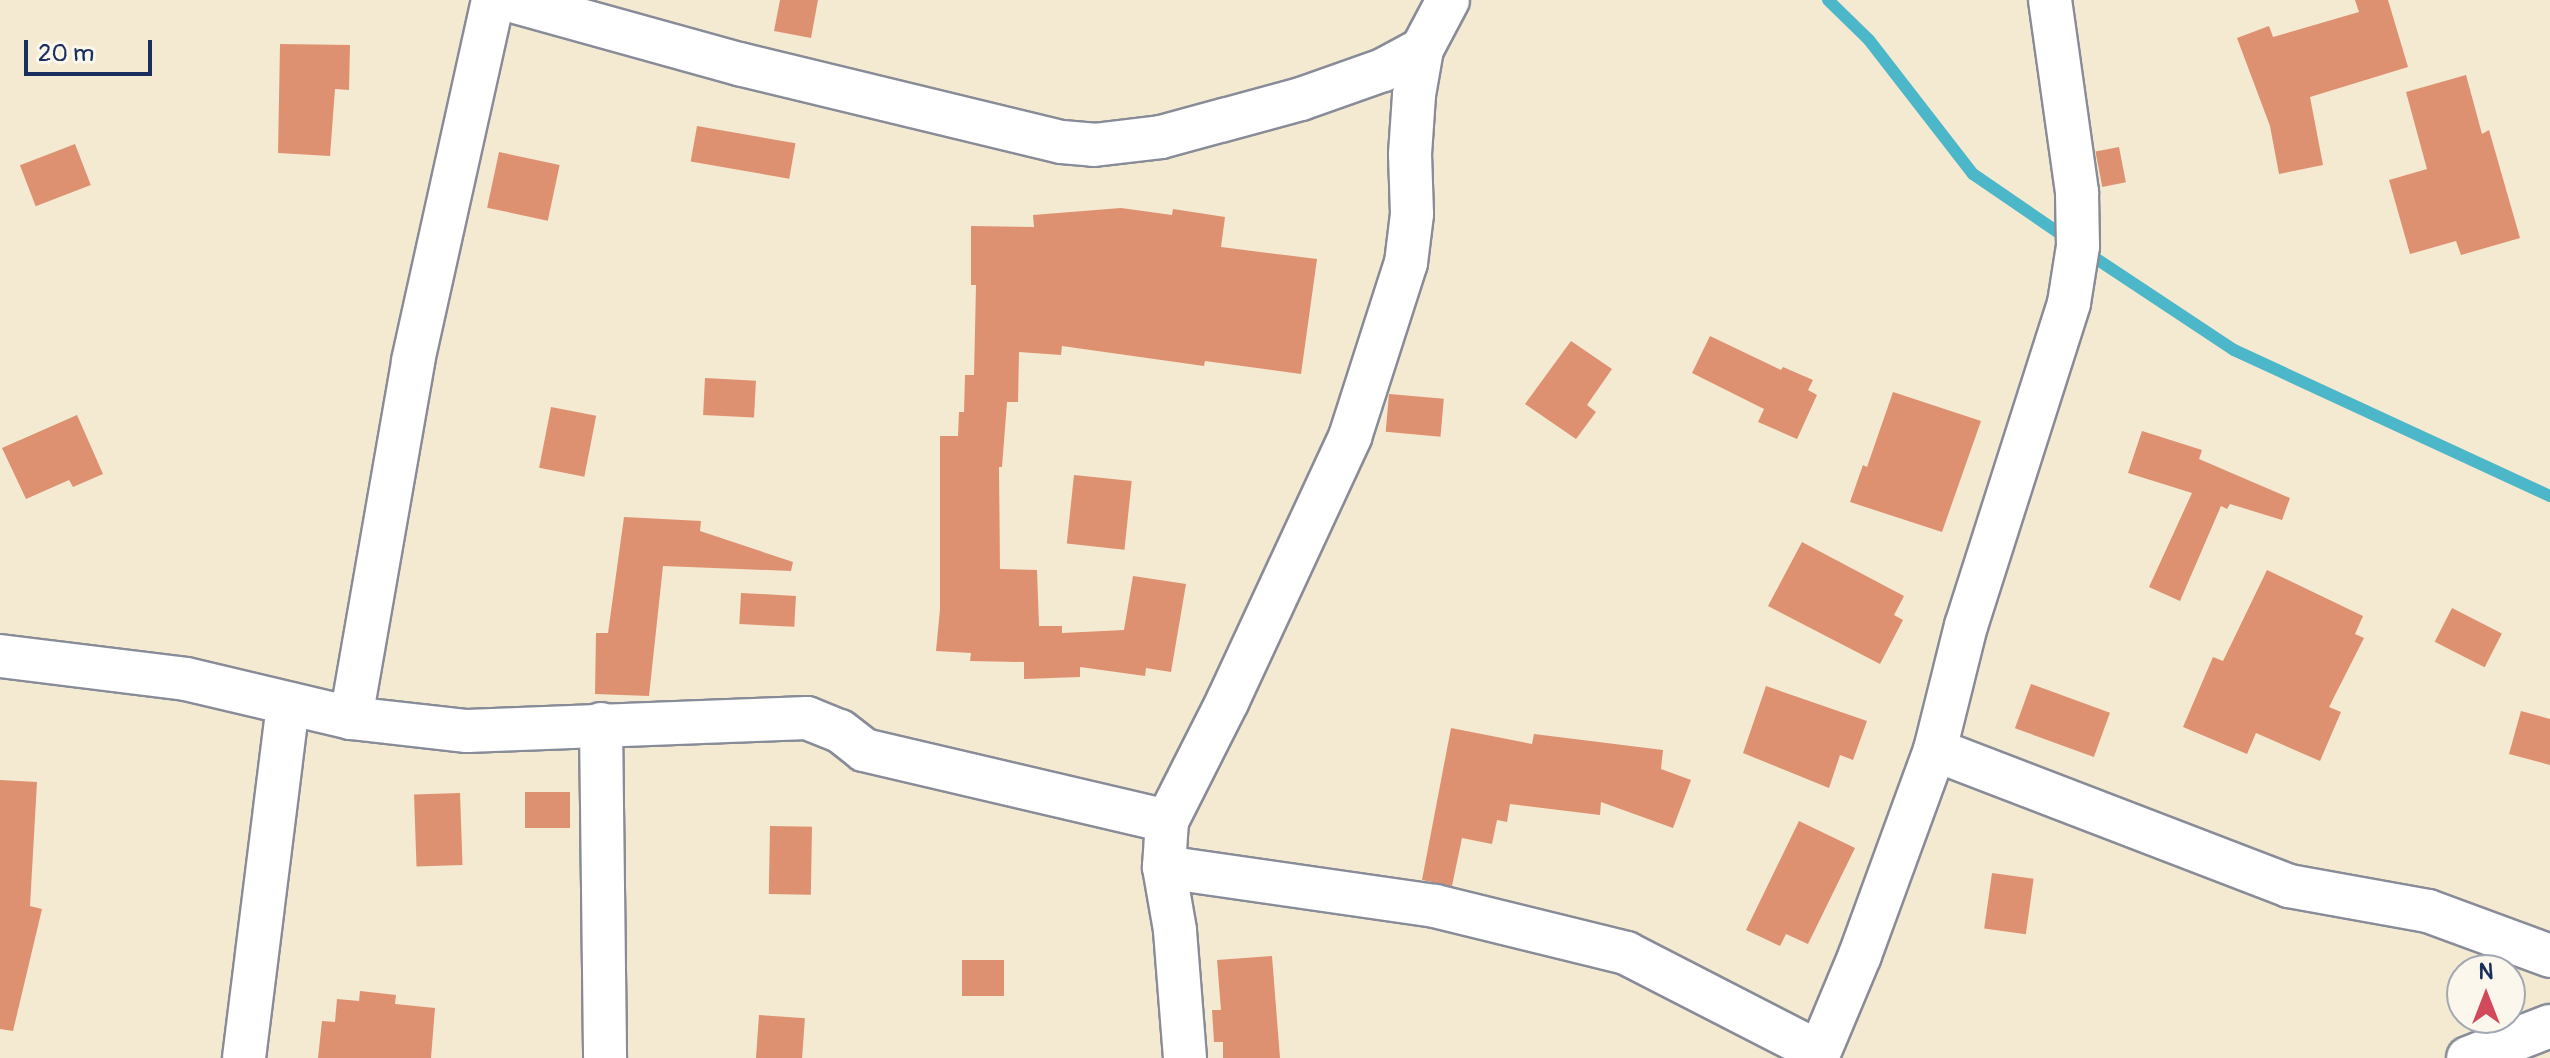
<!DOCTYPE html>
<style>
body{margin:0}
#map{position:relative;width:2550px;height:1058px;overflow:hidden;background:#f4e9d1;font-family:Pangolin,sans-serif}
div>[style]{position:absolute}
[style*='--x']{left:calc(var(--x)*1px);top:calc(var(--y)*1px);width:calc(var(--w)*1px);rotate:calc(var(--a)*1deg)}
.stream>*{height:12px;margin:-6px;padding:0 6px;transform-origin:6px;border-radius:6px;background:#4bb7c8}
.building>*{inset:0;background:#de9171;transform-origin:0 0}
.roads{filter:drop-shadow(2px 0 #888c98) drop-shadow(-2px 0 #888c98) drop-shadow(0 2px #888c98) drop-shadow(0 -2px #888c98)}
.street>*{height:42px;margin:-21px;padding:0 21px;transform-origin:21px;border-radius:21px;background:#fff}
span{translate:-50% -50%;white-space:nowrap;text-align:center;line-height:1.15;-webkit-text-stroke:6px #fbf7ec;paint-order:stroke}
.north{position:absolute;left:2446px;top:954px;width:80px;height:80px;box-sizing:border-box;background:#fbf7ec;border:2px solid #a1a7b3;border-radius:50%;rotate:0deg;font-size:22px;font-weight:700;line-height:32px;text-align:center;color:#1b2f5e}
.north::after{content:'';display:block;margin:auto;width:28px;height:36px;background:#d1495b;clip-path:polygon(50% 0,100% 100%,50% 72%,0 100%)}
.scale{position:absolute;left:24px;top:40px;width:128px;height:36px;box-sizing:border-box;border:4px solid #1b2f5e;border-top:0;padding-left:10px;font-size:24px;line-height:28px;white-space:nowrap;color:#1b2f5e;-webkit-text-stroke:6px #fbf7ec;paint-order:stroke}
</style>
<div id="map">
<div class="stream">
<i style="--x:1828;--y:0;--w:57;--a:44.3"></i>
<i style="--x:1869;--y:40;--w:170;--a:52.2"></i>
<i style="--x:1973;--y:174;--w:115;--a:34.4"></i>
<i style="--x:2083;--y:250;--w:181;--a:33.5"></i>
<i style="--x:2234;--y:350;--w:348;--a:24.8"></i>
</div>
<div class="building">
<i style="clip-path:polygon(780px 0,818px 0,811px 38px,774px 31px)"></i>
<i style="clip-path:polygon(2355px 0,2388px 0,2408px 67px,2310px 97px,2323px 165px,2279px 174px,2270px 126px,2237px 38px,2269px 26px,2273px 37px,2359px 12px)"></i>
<i style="clip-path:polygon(280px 44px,350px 45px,349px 90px,335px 89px,330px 156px,278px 153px)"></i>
<i style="clip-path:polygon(2466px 75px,2482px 134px,2489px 130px,2520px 238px,2461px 255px,2456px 241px,2410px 254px,2389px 180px,2427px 169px,2406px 92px)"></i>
<i style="left:697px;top:126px;width:100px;height:36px;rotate:10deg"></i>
<i style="left:75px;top:144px;width:44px;height:59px;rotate:69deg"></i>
<i style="left:2119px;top:147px;width:36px;height:24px;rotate:79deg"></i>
<i style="left:499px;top:152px;width:62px;height:57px;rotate:12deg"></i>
<i style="clip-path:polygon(1121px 208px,1172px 215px,1173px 209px,1225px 217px,1221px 247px,1317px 259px,1301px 374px,1205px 361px,1204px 366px,1062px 346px,1061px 355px,1019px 352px,1018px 402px,1007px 402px,1002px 467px,999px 467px,1000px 569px,1037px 570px,1039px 626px,1062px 626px,1062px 633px,1124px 630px,1133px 576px,1186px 584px,1171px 672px,1146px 668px,1145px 676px,1080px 667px,1080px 677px,1024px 679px,1024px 662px,970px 661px,971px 653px,936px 651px,940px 609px,940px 436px,958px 436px,959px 412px,964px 412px,965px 375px,974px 375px,976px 285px,971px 285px,971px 226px,1034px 227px,1033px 215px)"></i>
<i style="clip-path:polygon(1710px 336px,1781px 370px,1783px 367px,1813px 380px,1808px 390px,1817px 395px,1797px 439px,1758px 422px,1764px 409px,1692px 373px)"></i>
<i style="clip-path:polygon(1571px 341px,1612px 369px,1587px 405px,1596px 412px,1576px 439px,1525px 404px)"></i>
<i style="left:705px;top:378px;width:51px;height:37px;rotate:3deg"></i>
<i style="clip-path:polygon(1893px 392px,1981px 421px,1942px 532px,1850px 502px,1863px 465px,1867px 467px)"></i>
<i style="left:1389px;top:394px;width:55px;height:38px;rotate:5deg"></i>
<i style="left:551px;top:407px;width:46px;height:62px;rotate:11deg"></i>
<i style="clip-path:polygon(77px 415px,103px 474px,73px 487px,69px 480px,26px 499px,2px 448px)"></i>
<i style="clip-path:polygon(2142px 431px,2202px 450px,2199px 459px,2290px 498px,2282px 520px,2230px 504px,2227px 509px,2221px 506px,2180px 601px,2149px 587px,2192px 493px,2128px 473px)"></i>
<i style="left:1074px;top:475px;width:58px;height:69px;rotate:6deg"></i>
<i style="clip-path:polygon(624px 517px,701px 521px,700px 531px,793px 562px,791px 571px,663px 566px,649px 696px,595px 694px,596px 633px,608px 633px)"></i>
<i style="clip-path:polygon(1802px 542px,1904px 596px,1894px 615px,1903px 620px,1880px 664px,1768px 606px)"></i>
<i style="clip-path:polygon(2267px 570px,2363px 616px,2355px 634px,2364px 638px,2329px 707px,2341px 712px,2320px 761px,2256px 733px,2247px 754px,2183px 727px,2213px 657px,2223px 661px)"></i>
<i style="left:741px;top:593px;width:55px;height:31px;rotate:3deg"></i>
<i style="left:2452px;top:608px;width:56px;height:38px;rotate:27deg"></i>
<i style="left:2031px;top:684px;width:84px;height:47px;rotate:20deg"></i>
<i style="clip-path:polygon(1766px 686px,1867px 721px,1853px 760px,1840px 755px,1829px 788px,1743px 753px)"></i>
<i style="clip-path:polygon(2521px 711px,2550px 719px,2550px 765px,2509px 754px)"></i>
<i style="clip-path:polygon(1451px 728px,1532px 744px,1534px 734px,1663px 750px,1661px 769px,1691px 780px,1673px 828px,1601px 802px,1600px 815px,1510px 804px,1507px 822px,1497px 820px,1492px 844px,1462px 838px,1452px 886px,1422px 880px)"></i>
<i style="clip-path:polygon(0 780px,37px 782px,30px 906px,42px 909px,13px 1031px,0 1029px)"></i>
<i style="left:525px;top:792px;width:45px;height:36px"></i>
<i style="left:460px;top:793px;width:72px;height:46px;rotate:88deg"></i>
<i style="clip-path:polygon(1799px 821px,1855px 848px,1808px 944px,1786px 934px,1780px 946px,1746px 930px)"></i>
<i style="left:770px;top:826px;width:42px;height:68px;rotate:1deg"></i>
<i style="left:1992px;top:873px;width:42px;height:56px;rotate:8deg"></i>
<i style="clip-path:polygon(1272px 956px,1280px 1058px,1223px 1058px,1223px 1042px,1214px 1042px,1212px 1010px,1221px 1010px,1217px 960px)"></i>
<i style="left:962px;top:960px;width:42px;height:36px"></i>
<i style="clip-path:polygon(360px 991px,396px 995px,395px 1004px,435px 1008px,431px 1058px,318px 1058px,322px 1021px,335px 1022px,337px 999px,359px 1001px)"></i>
<i style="left:759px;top:1015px;width:46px;height:43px;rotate:4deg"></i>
</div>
<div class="roads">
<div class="street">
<i style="--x:508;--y:0;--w:240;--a:15.5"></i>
<i style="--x:739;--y:64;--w:332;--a:13.6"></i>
<i style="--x:1062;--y:142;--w:32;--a:5"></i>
<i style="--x:1094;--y:145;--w:67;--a:-6.8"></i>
<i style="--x:1161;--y:137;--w:145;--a:-15.2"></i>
<i style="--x:1301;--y:99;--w:87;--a:-19.5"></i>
<i style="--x:1383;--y:70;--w:44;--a:-28.3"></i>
<i style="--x:0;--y:656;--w:187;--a:7"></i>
<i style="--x:186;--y:679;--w:170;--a:13.3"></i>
<i style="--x:351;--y:718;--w:117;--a:6.4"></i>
<i style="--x:467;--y:731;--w:340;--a:-2.2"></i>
<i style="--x:807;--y:718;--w:35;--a:22"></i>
<i style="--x:840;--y:731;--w:31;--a:38"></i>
<i style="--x:864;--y:750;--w:311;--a:13.2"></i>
<i style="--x:351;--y:718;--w:362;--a:-80.1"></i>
<i style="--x:413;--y:361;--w:370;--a:-77.5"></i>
<i style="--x:601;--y:724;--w:334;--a:89.3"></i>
<i style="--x:1935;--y:750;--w:379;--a:21"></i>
<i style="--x:2289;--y:886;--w:141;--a:10.2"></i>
<i style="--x:2428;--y:911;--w:130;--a:20.2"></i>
<i style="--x:1164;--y:867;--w:274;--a:8.2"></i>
<i style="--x:1435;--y:906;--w:197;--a:13.8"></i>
<i style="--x:1626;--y:953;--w:217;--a:27.2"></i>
<i style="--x:244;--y:1058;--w:357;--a:-82.9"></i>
<i style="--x:1185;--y:1058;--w:128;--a:-94.5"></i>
<i style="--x:1175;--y:930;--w:64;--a:-99.9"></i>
<i style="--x:1164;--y:867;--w:46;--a:-86.3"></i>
<i style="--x:1167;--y:821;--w:136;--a:-63.2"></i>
<i style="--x:1228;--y:700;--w:290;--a:-65.1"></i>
<i style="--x:1350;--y:437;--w:183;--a:-72.2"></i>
<i style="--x:1406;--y:263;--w:49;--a:-83"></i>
<i style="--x:1412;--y:214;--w:60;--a:-91.9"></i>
<i style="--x:1410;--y:154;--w:59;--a:-86.1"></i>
<i style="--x:1414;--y:95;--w:47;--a:-80.1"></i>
<i style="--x:1422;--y:49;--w:55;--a:-62"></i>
<i style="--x:1817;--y:1058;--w:112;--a:-67.3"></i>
<i style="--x:1860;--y:955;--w:218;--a:-69.9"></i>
<i style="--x:1935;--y:750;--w:128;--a:-76"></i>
<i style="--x:1966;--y:626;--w:339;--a:-72.3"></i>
<i style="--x:2069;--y:303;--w:58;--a:-81"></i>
<i style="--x:2078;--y:246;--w:54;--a:-91.1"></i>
<i style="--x:2077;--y:192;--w:194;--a:-98"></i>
<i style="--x:2468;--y:1058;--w:88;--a:-21.3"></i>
</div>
</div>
<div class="north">N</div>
<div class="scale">20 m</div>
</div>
